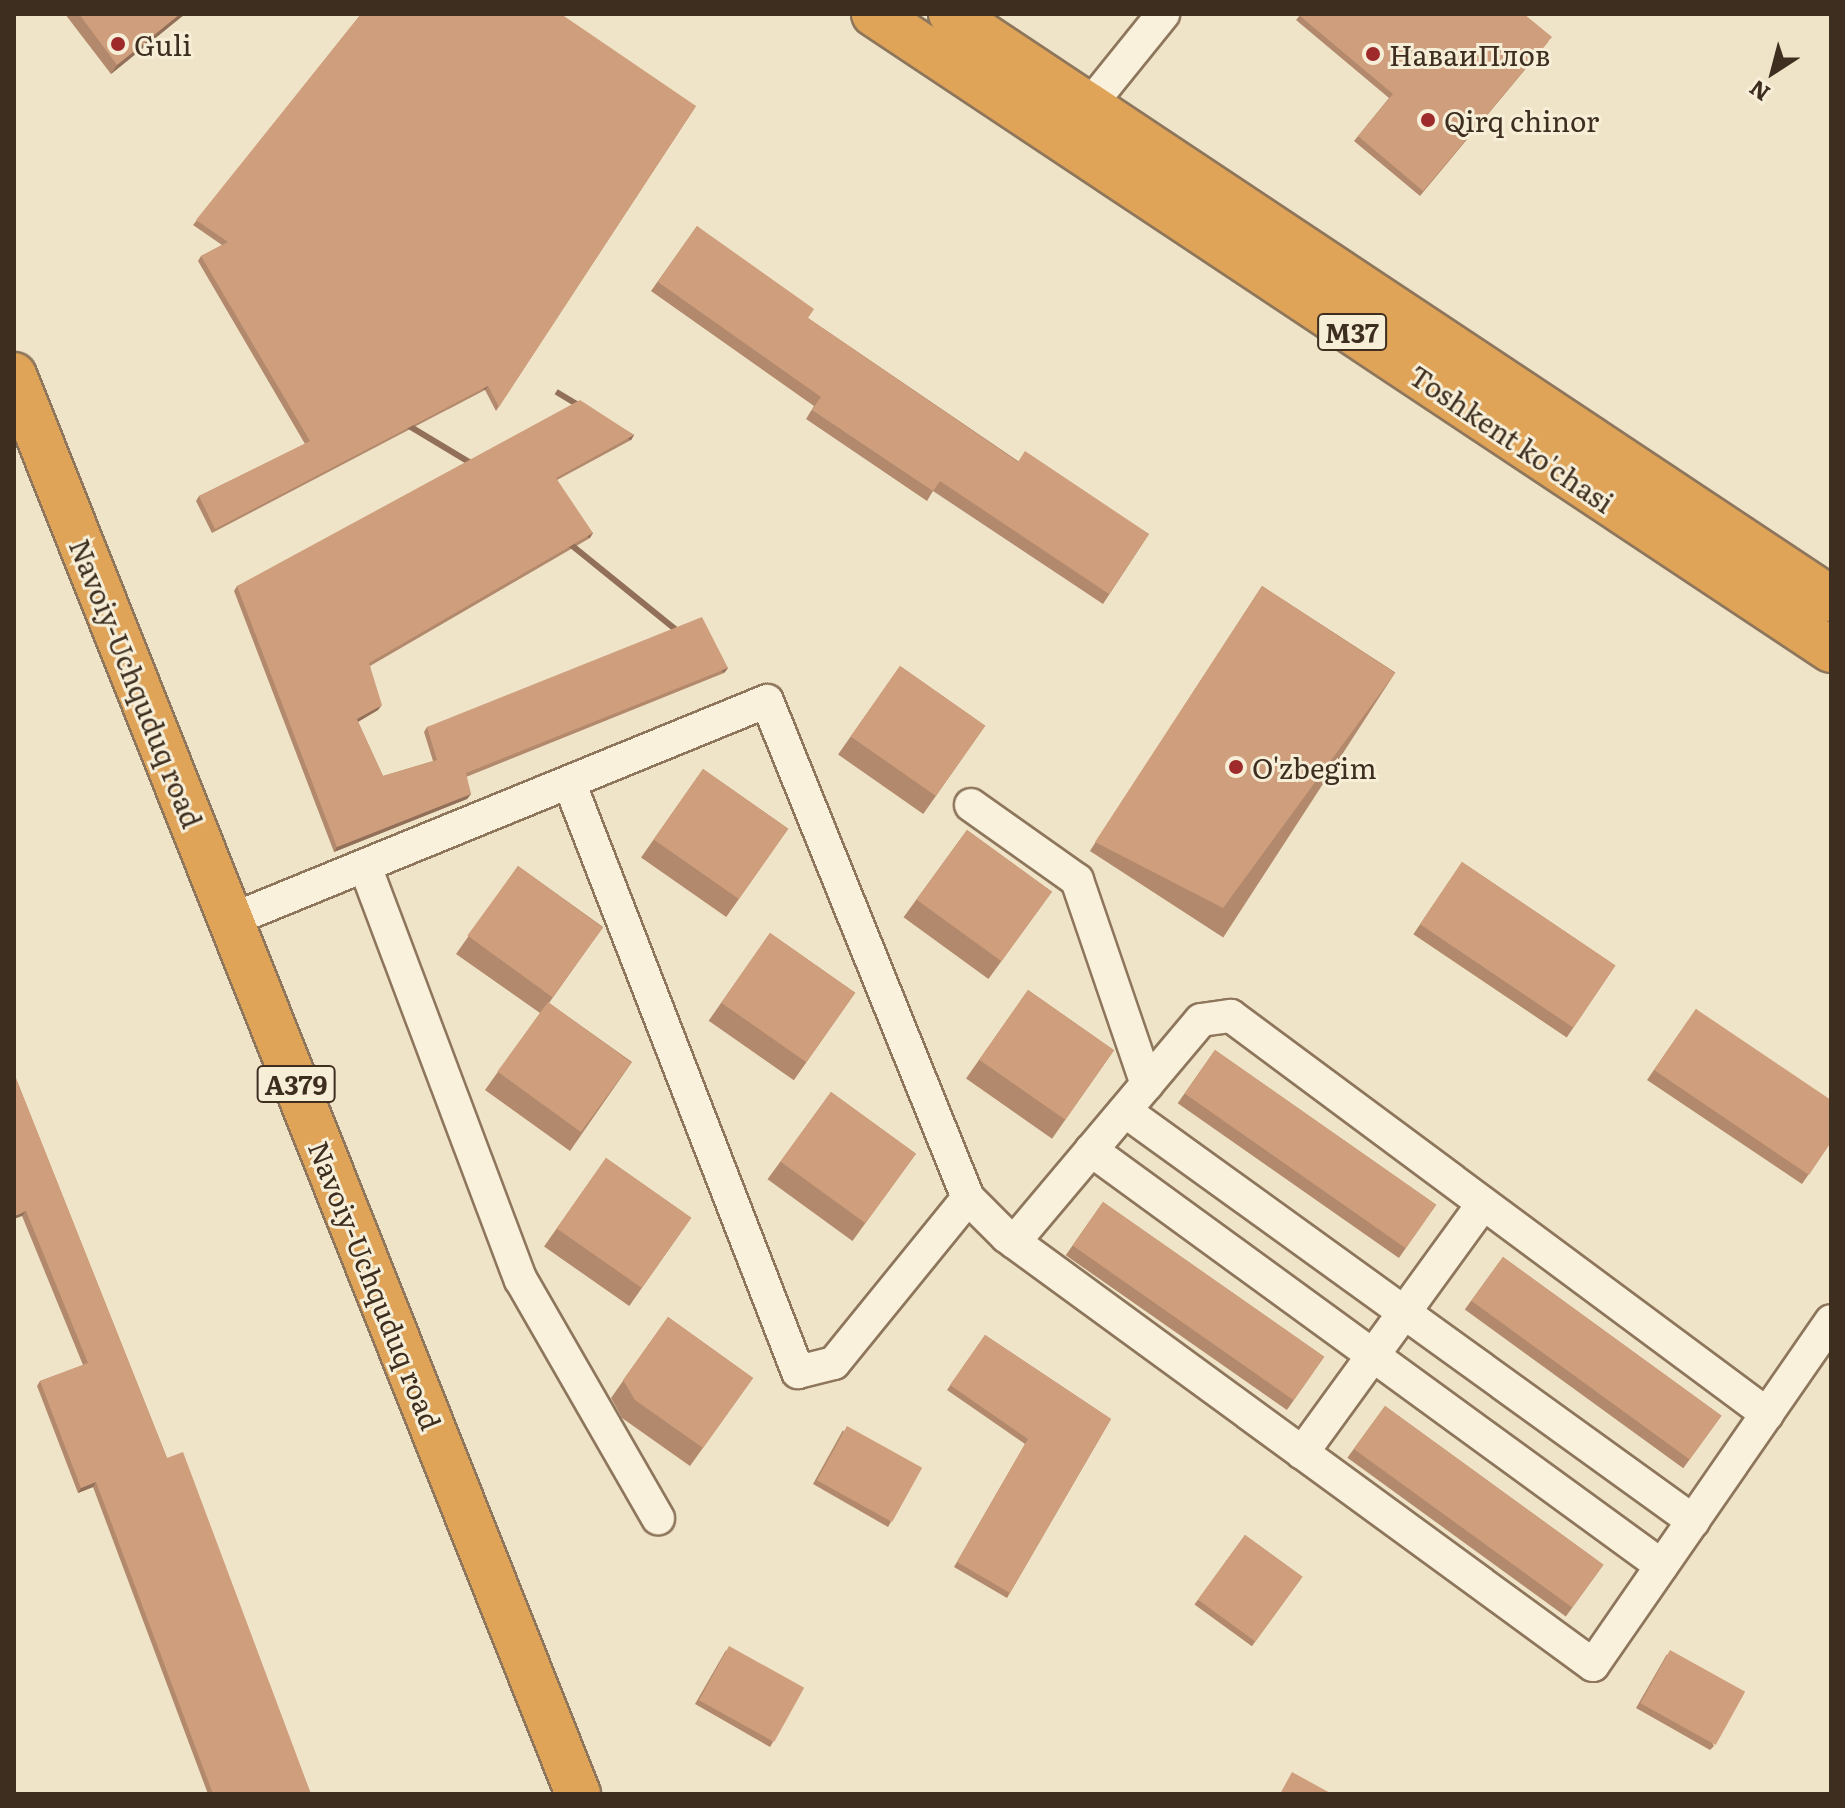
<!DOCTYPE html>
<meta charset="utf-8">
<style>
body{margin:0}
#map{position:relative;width:1845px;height:1808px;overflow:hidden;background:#f0e4c8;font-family:Literata,serif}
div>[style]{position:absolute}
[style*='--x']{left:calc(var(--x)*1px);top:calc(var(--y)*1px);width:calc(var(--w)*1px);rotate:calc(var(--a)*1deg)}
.roads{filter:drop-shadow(2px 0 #8d765c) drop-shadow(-2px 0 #8d765c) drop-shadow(0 2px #8d765c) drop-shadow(0 -2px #8d765c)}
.street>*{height:32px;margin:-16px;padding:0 16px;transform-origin:16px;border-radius:16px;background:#faf1dc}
.highway>*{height:44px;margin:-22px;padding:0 22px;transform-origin:22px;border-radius:22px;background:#e0a458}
.wall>*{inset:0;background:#b2896c;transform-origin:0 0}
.shaded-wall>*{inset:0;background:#916f58;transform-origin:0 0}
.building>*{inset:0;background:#cf9f7d;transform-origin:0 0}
.dots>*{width:22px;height:22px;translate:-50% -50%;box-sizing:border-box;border:4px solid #f7eed8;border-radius:50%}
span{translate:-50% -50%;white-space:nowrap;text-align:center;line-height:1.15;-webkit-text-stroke:6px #f7eed8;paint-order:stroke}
.shield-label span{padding:2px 6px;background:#f7eed8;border:2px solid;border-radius:6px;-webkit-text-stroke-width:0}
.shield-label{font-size:26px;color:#3d2e20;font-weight:700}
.poi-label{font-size:28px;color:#3d2e20}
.left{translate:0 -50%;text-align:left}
.street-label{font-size:28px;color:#3d2e20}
.frame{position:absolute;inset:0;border:16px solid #3d2e20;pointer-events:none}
.north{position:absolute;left:1733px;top:32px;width:80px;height:80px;-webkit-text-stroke:6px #f7eed8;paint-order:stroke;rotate:216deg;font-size:22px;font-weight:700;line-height:32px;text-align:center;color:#3d2e20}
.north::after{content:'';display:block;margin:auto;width:28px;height:36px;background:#3d2e20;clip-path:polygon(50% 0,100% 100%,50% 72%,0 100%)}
</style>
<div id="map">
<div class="roads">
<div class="street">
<i style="--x:1076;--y:122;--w:139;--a:-51.1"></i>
<i style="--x:569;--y:782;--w:633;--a:68.79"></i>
<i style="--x:798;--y:1372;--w:37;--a:-14"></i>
<i style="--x:834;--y:1363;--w:213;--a:-50.9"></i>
<i style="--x:971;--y:805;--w:130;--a:35.3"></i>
<i style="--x:1077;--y:880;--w:216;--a:71.1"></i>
<i style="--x:365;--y:866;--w:442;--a:69.4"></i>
<i style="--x:521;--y:1280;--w:275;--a:60.1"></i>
<i style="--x:231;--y:920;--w:579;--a:-22.22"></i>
<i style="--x:767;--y:701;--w:536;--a:67.98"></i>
<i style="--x:968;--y:1198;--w:54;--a:45"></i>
<i style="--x:1006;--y:1236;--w:727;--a:36.16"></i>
<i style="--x:1593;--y:1665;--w:418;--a:-55.3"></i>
<i style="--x:1125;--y:1111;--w:701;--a:35.82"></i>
<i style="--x:1091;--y:1150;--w:706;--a:36.08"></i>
<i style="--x:1014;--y:1242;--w:290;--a:-49.9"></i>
<i style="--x:1201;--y:1020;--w:30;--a:-8"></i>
<i style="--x:1231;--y:1016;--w:668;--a:36.6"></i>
<i style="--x:1302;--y:1453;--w:308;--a:-54"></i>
</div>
<div class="highway">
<i style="--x:874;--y:14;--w:1149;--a:33.61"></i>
<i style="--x:951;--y:14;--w:1057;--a:33.61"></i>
<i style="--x:14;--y:375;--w:1527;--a:68.32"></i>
</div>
</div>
<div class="wall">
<i style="clip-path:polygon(65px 14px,185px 14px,111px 74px)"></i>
<i style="clip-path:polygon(361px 14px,696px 106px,496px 411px,485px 390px,212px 533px,196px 501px,199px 496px,305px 444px,198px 261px,201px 256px,222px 245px,193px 225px)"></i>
<i style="clip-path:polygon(1301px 14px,1548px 42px,1420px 196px,1354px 141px,1389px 98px,1296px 20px)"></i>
<i style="clip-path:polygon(697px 226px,808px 318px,1018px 461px,1149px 534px,1103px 604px,933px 491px,927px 501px,806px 419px,814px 406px,651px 291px)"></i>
<i style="clip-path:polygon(634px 435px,631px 440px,557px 480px,590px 538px,370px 666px,378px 710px,358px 722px,383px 776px,433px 761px,424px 732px,427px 727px,728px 668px,724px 673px,466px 777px,471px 794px,467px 799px,334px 852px,234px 591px,237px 586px)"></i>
<i style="left:1262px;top:586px;width:159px;height:316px;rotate:33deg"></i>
<i style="left:900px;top:666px;width:104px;height:108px;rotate:35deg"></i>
<i style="left:703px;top:769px;width:104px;height:108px;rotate:35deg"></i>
<i style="left:967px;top:830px;width:105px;height:108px;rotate:36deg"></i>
<i style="left:1462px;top:862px;width:185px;height:87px;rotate:34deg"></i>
<i style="clip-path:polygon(518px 866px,603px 927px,549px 1003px,632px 1062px,570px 1151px,485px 1090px,540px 1013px,456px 954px)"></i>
<i style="left:770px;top:933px;width:104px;height:107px;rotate:35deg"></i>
<i style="left:1028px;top:990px;width:105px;height:108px;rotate:35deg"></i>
<i style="clip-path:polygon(1696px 1009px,1831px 1142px,1802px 1184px,1647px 1080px)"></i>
<i style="left:1215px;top:1050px;width:270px;height:65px;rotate:35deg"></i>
<i style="clip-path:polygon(14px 1074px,167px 1458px,311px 1794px,208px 1794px,93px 1487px,78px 1493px,37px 1386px,40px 1381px,83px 1365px,22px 1216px)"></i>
<i style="left:831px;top:1092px;width:105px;height:108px;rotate:36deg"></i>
<i style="left:606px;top:1158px;width:104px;height:108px;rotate:35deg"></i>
<i style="left:1103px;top:1202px;width:270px;height:65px;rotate:35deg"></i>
<i style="left:1503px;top:1257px;width:270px;height:65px;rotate:36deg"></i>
<i style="clip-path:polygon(668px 1317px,753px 1378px,690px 1466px,622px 1418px,611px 1398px)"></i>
<i style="clip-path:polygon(985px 1335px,1111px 1419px,1007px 1598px,954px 1567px,1025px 1444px,947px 1390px)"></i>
<i style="left:1385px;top:1406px;width:270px;height:64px;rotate:36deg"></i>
<i style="clip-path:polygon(843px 1430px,891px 1522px,888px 1527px,813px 1484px)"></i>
<i style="left:1245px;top:1535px;width:71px;height:86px;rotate:36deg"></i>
<i style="clip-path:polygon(726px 1650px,773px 1742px,770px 1747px,695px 1704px)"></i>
<i style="clip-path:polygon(1667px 1654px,1714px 1746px,1710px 1750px,1636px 1708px)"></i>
</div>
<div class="shaded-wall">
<i style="clip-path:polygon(180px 14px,185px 14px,111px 74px,117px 65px)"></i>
<i style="left:488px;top:386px;width:5px;height:308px;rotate:127deg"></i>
<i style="left:634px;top:435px;width:6px;height:89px;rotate:121deg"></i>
<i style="left:593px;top:533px;width:6px;height:259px;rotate:121deg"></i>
<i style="left:728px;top:668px;width:6px;height:282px;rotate:129deg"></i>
<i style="clip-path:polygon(382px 705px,378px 710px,354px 724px,357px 719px)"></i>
<i style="clip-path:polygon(471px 794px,467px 799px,334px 852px,337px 847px)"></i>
<i style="clip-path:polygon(26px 1211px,22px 1216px,14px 1219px,14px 1216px)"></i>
<i style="clip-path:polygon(96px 1482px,93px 1487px,78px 1493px,81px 1488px)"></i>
</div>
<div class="building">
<i style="clip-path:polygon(79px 14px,180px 14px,117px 65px)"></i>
<i style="clip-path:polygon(361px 14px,561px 14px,696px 106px,499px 407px,488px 386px,215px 529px,199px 496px,310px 441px,201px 256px,228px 242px,196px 220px)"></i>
<i style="clip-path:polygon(1301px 14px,1524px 14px,1552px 37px,1423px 191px,1358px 136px,1393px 94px,1300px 16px)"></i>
<i style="clip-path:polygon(697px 226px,814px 309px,808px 318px,1018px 462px,1025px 451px,1149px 534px,1109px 594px,940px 481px,933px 491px,812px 410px,821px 397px,658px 282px)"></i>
<i style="clip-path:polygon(580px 400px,634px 435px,556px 478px,593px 533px,369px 663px,382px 705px,357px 719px,383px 776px,437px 760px,427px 727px,702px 617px,728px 668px,466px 773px,471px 794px,337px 847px,237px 586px)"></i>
<i style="clip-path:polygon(1262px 586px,1395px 673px,1223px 908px,1095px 842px)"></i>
<i style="left:900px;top:666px;width:104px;height:86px;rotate:35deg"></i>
<i style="left:703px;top:769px;width:104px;height:86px;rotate:35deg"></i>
<i style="left:967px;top:830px;width:105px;height:86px;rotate:36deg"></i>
<i style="left:1462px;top:862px;width:185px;height:75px;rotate:34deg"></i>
<i style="left:518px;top:866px;width:105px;height:86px;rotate:36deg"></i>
<i style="left:770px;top:933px;width:104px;height:85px;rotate:35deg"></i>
<i style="left:1028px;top:990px;width:105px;height:85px;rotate:35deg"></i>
<i style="left:548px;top:1002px;width:103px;height:86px;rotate:36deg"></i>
<i style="clip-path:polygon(1696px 1009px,1831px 1100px,1831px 1142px,1809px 1175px,1654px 1070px)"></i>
<i style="left:1215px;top:1050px;width:270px;height:53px;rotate:35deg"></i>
<i style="clip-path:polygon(14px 1073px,167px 1458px,183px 1452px,311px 1794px,213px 1794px,96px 1482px,81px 1488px,40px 1381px,88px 1363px,26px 1211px,14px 1216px)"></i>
<i style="left:831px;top:1092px;width:105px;height:86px;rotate:36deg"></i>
<i style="left:606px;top:1158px;width:104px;height:86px;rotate:35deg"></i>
<i style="left:1103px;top:1202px;width:270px;height:53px;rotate:35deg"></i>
<i style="left:1503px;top:1257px;width:270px;height:54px;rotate:36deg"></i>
<i style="clip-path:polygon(668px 1317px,753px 1378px,703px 1448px,635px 1400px,623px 1380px)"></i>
<i style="clip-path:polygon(985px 1335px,1111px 1419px,1010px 1593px,957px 1562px,1028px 1439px,950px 1385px)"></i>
<i style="left:1385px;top:1406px;width:270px;height:53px;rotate:36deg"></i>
<i style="left:847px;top:1426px;width:86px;height:62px;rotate:29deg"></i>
<i style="left:1245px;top:1535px;width:71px;height:80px;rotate:36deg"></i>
<i style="left:729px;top:1646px;width:86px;height:62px;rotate:29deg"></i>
<i style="left:1670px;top:1650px;width:86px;height:61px;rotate:29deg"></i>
<i style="clip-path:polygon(1292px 1772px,1332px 1794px,1280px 1794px)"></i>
</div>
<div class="dots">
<i style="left:118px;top:44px;background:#9e2a2b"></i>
<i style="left:1373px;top:54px;background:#9e2a2b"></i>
<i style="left:1428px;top:120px;background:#9e2a2b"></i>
<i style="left:1236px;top:767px;background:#9e2a2b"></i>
</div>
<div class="shield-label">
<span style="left:1352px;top:332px">M37</span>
<span style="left:296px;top:1084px">A379</span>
</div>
<div class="poi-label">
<span class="left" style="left:134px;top:44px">Guli</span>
<span class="left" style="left:1389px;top:54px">НаваиПлов</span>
<span class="left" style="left:1444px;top:120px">Qirq chinor</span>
<span class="left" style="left:1252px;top:767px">O'zbegim</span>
</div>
<div class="street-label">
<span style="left:1512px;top:438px;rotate:34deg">Toshkent ko'chasi</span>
<span style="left:137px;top:683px;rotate:68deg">Navoiy-Uchquduq road</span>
<span style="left:376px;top:1285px;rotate:68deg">Navoiy-Uchquduq road</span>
</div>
<div class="frame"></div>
<div class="north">N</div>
</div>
